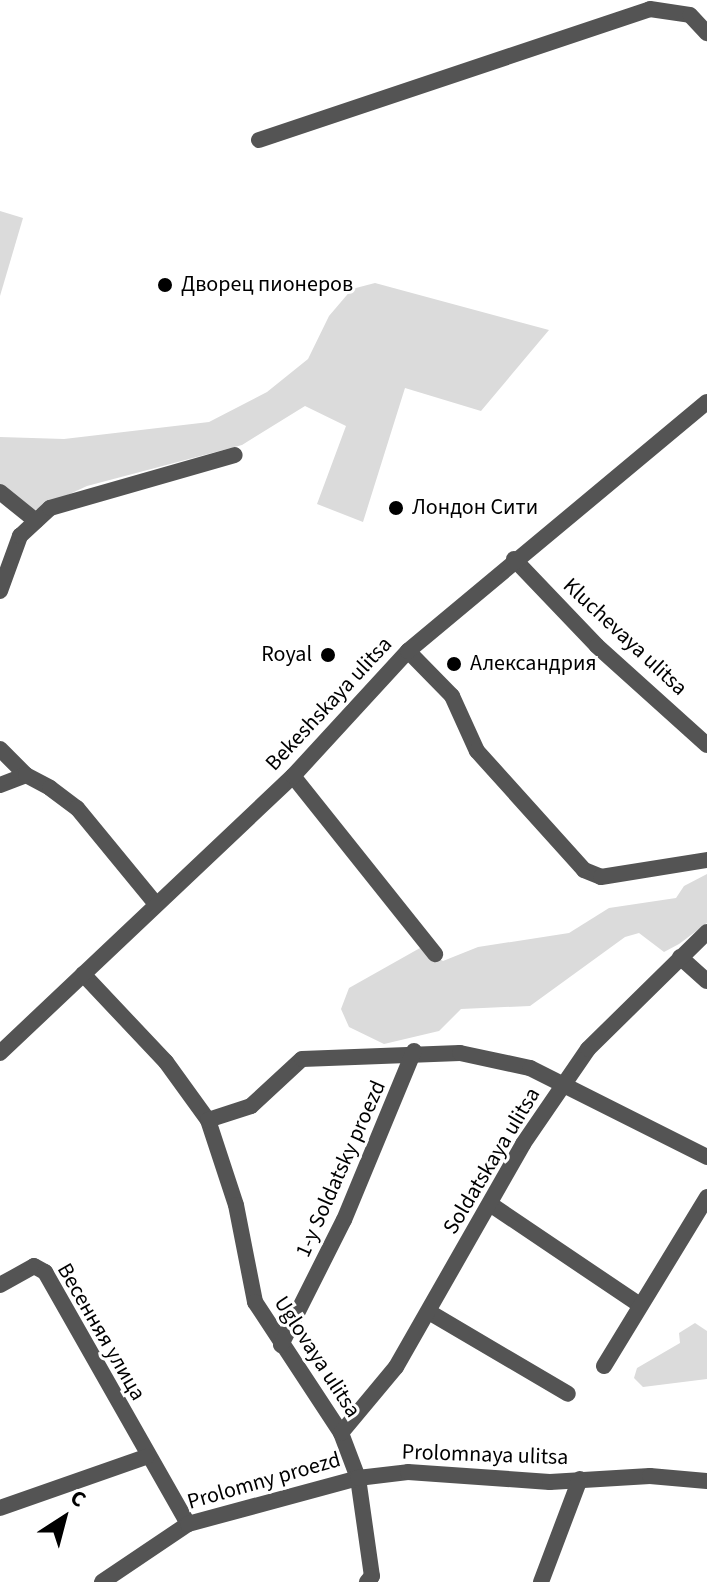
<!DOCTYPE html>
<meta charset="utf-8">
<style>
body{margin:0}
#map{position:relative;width:707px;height:1582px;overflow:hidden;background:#fff;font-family:"Source Sans 3",sans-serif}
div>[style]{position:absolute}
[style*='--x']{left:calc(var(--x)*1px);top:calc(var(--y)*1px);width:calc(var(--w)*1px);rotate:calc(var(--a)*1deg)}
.green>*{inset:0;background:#dbdbdb}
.street>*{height:16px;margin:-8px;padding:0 8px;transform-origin:8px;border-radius:8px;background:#545454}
.dots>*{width:22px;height:22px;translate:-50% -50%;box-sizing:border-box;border:4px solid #fff;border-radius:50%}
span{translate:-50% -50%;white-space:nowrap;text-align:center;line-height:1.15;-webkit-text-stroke:6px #fff;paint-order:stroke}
.poi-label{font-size:22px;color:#000}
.left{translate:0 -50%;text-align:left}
.right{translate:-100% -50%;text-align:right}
.street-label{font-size:22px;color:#000}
.north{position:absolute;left:24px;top:1478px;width:80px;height:80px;-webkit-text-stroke:6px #fff;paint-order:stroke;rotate:36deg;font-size:22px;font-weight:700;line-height:32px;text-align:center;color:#000}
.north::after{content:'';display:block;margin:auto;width:28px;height:36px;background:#000;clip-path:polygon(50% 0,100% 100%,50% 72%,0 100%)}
</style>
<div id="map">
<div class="green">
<i style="clip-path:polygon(0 211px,23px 218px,0 296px)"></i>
<i style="clip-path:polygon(375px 283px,549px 330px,481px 411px,405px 388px,363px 522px,317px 504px,346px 426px,305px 406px,242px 445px,87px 486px,33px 511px,0 488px,0 437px,64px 439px,209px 422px,267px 392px,308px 359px,329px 316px,352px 289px)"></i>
<i style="clip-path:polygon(707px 874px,707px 923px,679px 944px,664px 952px,639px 933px,625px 937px,530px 1006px,461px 1009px,439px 1031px,384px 1044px,349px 1027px,341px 1009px,349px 988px,420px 948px,443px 961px,478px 947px,569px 933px,609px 908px,676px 898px,684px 886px)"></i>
<i style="clip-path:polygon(695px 1323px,707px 1331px,707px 1379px,643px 1387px,634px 1378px,637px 1368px,680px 1343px,679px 1333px)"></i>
</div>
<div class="street">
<i style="--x:259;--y:140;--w:412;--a:-18.5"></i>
<i style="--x:650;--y:9;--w:40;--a:8.5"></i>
<i style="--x:690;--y:15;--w:25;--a:47"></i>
<i style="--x:0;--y:492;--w:46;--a:38.9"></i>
<i style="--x:514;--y:559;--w:120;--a:46.3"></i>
<i style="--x:597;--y:646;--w:148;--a:42"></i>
<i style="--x:0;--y:591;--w:59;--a:-70"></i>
<i style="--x:20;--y:536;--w:41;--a:-43"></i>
<i style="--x:50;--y:508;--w:192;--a:-16"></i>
<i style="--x:408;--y:651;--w:63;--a:45.6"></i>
<i style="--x:452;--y:696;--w:60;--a:65.6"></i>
<i style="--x:477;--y:751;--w:160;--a:48"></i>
<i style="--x:584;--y:870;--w:18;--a:22"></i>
<i style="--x:601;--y:877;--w:107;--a:-9.1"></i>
<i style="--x:0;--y:749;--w:37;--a:45"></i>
<i style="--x:293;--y:776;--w:228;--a:51.4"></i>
<i style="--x:0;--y:785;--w:28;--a:-21"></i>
<i style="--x:26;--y:775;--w:27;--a:28"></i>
<i style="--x:50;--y:788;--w:34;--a:37"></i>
<i style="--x:77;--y:808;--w:123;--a:50.6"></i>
<i style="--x:680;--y:957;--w:36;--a:42"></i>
<i style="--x:83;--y:974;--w:121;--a:46.7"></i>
<i style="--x:166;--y:1062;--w:72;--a:54.1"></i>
<i style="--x:208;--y:1120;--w:89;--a:71.8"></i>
<i style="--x:236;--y:1205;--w:99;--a:78.9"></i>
<i style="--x:255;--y:1302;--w:157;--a:56.7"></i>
<i style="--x:341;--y:1433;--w:48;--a:69.3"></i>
<i style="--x:358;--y:1478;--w:99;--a:81.9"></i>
<i style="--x:372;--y:1576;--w:8;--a:130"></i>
<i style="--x:0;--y:1053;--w:403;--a:-43.4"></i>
<i style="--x:293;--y:776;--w:170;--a:-47.4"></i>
<i style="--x:408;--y:651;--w:389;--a:-39.8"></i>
<i style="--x:208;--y:1120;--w:45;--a:-18"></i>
<i style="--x:251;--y:1106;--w:69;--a:-42.7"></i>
<i style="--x:302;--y:1059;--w:158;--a:-2.2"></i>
<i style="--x:460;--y:1053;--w:72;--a:12.1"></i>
<i style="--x:530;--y:1068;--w:198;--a:26.7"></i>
<i style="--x:490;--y:1204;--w:181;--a:34"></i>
<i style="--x:0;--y:1285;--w:39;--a:-29"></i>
<i style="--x:34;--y:1266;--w:13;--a:29"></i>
<i style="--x:45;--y:1272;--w:290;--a:60.4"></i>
<i style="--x:429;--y:1312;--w:161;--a:30.5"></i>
<i style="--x:281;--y:1345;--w:140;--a:-63.3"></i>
<i style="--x:344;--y:1220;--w:183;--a:-67.5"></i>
<i style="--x:604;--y:1366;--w:198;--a:-58.6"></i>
<i style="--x:341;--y:1433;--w:86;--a:-50.2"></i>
<i style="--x:396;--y:1367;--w:257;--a:-60.3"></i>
<i style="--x:523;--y:1144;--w:115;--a:-55.6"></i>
<i style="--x:588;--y:1049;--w:167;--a:-44.5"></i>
<i style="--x:0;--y:1508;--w:155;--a:-19.3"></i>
<i style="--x:102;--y:1582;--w:104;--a:-34"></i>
<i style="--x:188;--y:1524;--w:176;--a:-15.1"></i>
<i style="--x:358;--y:1478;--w:50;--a:-6.8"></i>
<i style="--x:408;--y:1472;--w:142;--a:4"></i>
<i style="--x:550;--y:1482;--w:100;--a:-3.4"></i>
<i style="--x:650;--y:1476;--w:57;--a:5"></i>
<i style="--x:541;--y:1582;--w:110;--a:-69.3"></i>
</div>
<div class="dots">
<i style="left:165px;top:285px;background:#000"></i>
<i style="left:396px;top:508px;background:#000"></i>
<i style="left:328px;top:655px;background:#000"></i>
<i style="left:454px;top:664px;background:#000"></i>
</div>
<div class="poi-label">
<span class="left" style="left:181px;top:285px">Дворец пионеров</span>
<span class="left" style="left:412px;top:508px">Лондон Сити</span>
<span class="right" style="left:312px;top:655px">Royal</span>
<span class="left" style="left:470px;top:664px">Александрия</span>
</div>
<div class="street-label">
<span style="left:625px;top:637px;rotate:43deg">Kluchevaya ulitsa</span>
<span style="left:329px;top:704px;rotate:-47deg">Bekeshskaya ulitsa</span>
<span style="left:492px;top:1161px;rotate:-59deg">Soldatskaya ulitsa</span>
<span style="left:341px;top:1169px;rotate:-66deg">1-y Soldatsky proezd</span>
<span style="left:101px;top:1332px;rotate:60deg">Весенняя улица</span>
<span style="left:317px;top:1357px;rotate:57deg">Uglovaya ulitsa</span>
<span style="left:485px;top:1455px;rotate:2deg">Prolomnaya ulitsa</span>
<span style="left:264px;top:1481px;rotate:-16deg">Prolomny proezd</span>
</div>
<div class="north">С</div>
</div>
